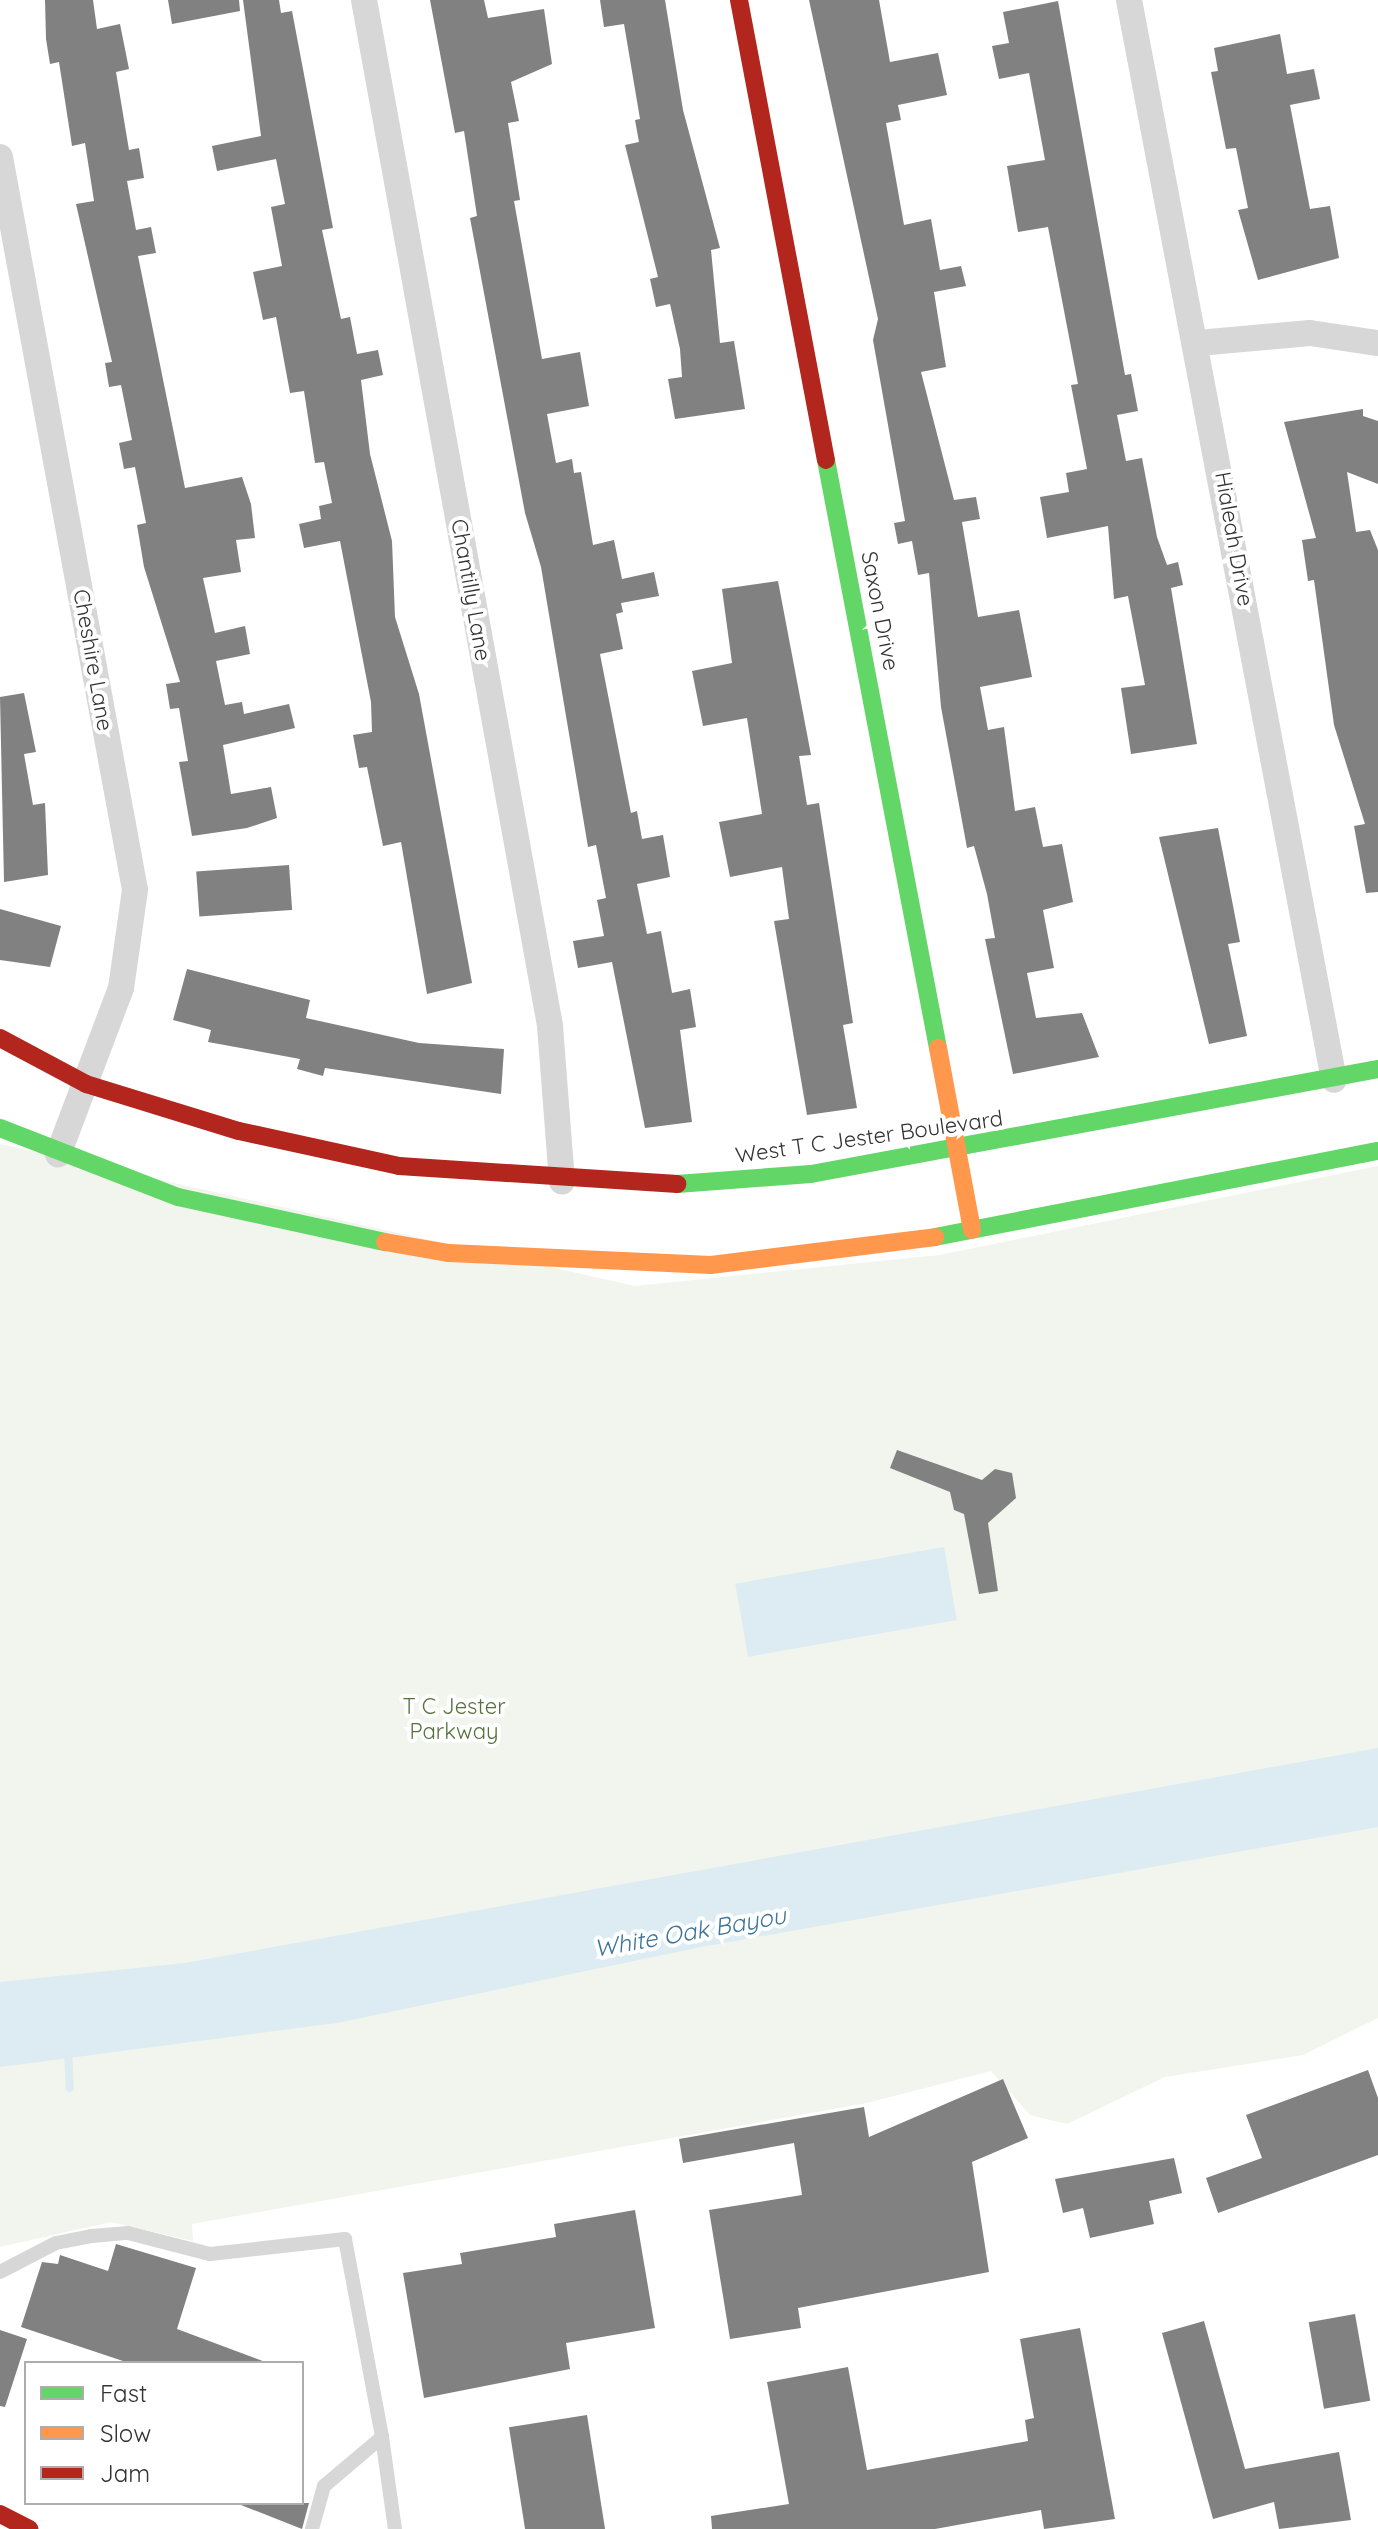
<!DOCTYPE html>
<style>
body{margin:0}
#map{position:relative;width:1378px;height:2529px;overflow:hidden;background:#fff;font-family:Quicksand,sans-serif}
div>[style]{position:absolute}
[style*='--x']{left:calc(var(--x)*1px);top:calc(var(--y)*1px);width:calc(var(--w)*1px);rotate:calc(var(--a)*1deg)}
.green>*{inset:0;background:#f1f5ed}
.water>*{inset:0;background:#ddebf3;transform-origin:0 0}
.stream>*{height:8px;margin:-4px;padding:0 4px;transform-origin:4px;border-radius:4px;background:#ddebf3}
.building>*{inset:0;background:#818181;transform-origin:0 0}
.lane>*{height:14px;margin:-7px;padding:0 7px;transform-origin:7px;border-radius:7px;background:#d7d7d7}
.street>*{height:26px;margin:-13px;padding:0 13px;transform-origin:13px;border-radius:13px;background:#d7d7d7}
.fast>*{height:18px;margin:-9px;padding:0 9px;transform-origin:9px;border-radius:9px;background:#63d668}
.slow>*{height:18px;margin:-9px;padding:0 9px;transform-origin:9px;border-radius:9px;background:#ff974d}
.jam>*{height:18px;margin:-9px;padding:0 9px;transform-origin:9px;border-radius:9px;background:#b3261e}
span{translate:-50% -50%;white-space:nowrap;text-align:center;line-height:1.15;-webkit-text-stroke:8px #fff;paint-order:stroke}
.street-label{font-size:22px;color:#333}
.park-label{font-size:22px;color:#56713e}
.water-label{font-size:24px;color:#3e7598;font-style:italic}
.legend{position:absolute;left:24px;top:2361px;width:280px;height:144px;box-sizing:border-box;background:#fff;border:2px solid #adadad;margin:0;padding:10px 14px;list-style:none;font-size:24px;color:#333}
.legend li{display:flex;align-items:center;gap:16px;height:40px}
.legend b{width:40px;border:2px solid #adadad}
</style>
<div id="map">
<div class="green">
<i style="clip-path:polygon(0 1144px,635px 1286px,939px 1255px,1378px 1166px,1378px 2018px,1303px 2055px,1165px 2077px,1067px 2124px,1030px 2115px,991px 2071px,867px 2103px,192px 2224px,193px 2241px,111px 2222px,0 2247px)"></i>
</div>
<div class="water">
<i style="left:944px;top:1547px;width:74px;height:212px;rotate:80deg"></i>
<i style="clip-path:polygon(1378px 1748px,1378px 1827px,701px 1947px,337px 2023px,0 2067px,0 1982px,185px 1963px)"></i>
</div>
<div class="stream">
<i style="--x:68;--y:2053;--w:35;--a:87"></i>
</div>
<div class="building">
<i style="clip-path:polygon(45px 0,93px 0,97px 29px,120px 24px,129px 69px,116px 72px,129px 150px,139px 148px,144px 178px,127px 181px,136px 230px,151px 227px,156px 253px,138px 256px,185px 488px,242px 477px,251px 504px,255px 538px,236px 540px,241px 572px,203px 578px,215px 633px,245px 626px,250px 654px,216px 661px,225px 705px,242px 702px,244px 714px,289px 704px,295px 728px,223px 745px,231px 794px,271px 787px,277px 818px,247px 828px,192px 836px,179px 762px,188px 761px,179px 708px,170px 709px,166px 684px,180px 682px,144px 567px,137px 525px,146px 523px,135px 467px,124px 469px,119px 443px,132px 440px,121px 385px,109px 387px,105px 363px,112px 362px,76px 204px,94px 201px,85px 143px,72px 146px,59px 62px,50px 64px,46px 39px)"></i>
<i style="clip-path:polygon(168px 0,239px 0,240px 11px,172px 24px)"></i>
<i style="clip-path:polygon(243px 0,279px 0,281px 13px,292px 11px,333px 228px,322px 230px,341px 319px,350px 317px,357px 354px,378px 350px,383px 375px,361px 380px,370px 454px,392px 541px,395px 617px,419px 694px,472px 983px,427px 994px,401px 842px,383px 846px,367px 767px,359px 768px,353px 735px,372px 732px,371px 702px,340px 541px,304px 548px,299px 524px,321px 519px,319px 506px,332px 503px,324px 462px,315px 463px,304px 391px,290px 393px,276px 317px,263px 320px,253px 272px,282px 266px,271px 207px,285px 204px,276px 159px,217px 171px,212px 146px,261px 136px)"></i>
<i style="clip-path:polygon(430px 0,484px 0,488px 18px,544px 9px,552px 64px,511px 82px,519px 121px,508px 123px,520px 200px,514px 201px,542px 359px,580px 352px,589px 406px,547px 414px,556px 463px,572px 459px,574px 473px,581px 472px,593px 545px,614px 540px,622px 579px,654px 572px,659px 596px,621px 603px,623px 612px,616px 614px,623px 649px,600px 654px,631px 813px,637px 811px,642px 839px,663px 835px,670px 877px,637px 884px,647px 934px,661px 931px,672px 993px,690px 989px,696px 1027px,680px 1030px,692px 1122px,645px 1128px,612px 962px,578px 968px,573px 941px,604px 936px,597px 900px,606px 898px,596px 845px,588px 847px,541px 567px,525px 513px,470px 218px,477px 216px,464px 131px,455px 133px)"></i>
<i style="clip-path:polygon(600px 0,665px 0,683px 110px,720px 248px,711px 250px,720px 343px,734px 341px,745px 409px,675px 419px,668px 379px,682px 377px,680px 349px,670px 304px,656px 307px,650px 279px,658px 277px,625px 145px,639px 142px,635px 120px,640px 119px,624px 24px,604px 27px)"></i>
<i style="clip-path:polygon(809px 0,879px 0,890px 62px,938px 53px,947px 95px,898px 105px,901px 120px,886px 123px,904px 225px,931px 219px,940px 270px,961px 266px,966px 286px,934px 292px,946px 367px,921px 372px,954px 500px,976px 497px,980px 519px,962px 522px,978px 617px,1019px 610px,1032px 677px,980px 687px,988px 730px,1004px 727px,1015px 811px,1035px 807px,1043px 847px,1062px 844px,1073px 902px,1043px 910px,1054px 968px,1027px 973px,1036px 1018px,1082px 1013px,1099px 1057px,1013px 1074px,985px 939px,995px 938px,987px 894px,974px 846px,967px 848px,941px 707px,929px 573px,918px 575px,912px 541px,898px 544px,894px 523px,905px 521px,873px 340px,878px 319px)"></i>
<i style="clip-path:polygon(1058px 1px,1125px 375px,1131px 374px,1138px 411px,1117px 415px,1126px 461px,1142px 458px,1157px 537px,1167px 565px,1178px 562px,1183px 585px,1171px 588px,1197px 744px,1131px 754px,1121px 688px,1145px 685px,1128px 596px,1114px 599px,1108px 526px,1047px 538px,1040px 497px,1069px 492px,1066px 473px,1087px 469px,1071px 385px,1078px 384px,1048px 227px,1018px 232px,1007px 166px,1045px 160px,1029px 73px,999px 79px,992px 46px,1009px 43px,1003px 12px)"></i>
<i style="clip-path:polygon(1280px 34px,1287px 74px,1314px 69px,1320px 99px,1290px 105px,1310px 209px,1330px 206px,1339px 258px,1258px 280px,1238px 210px,1248px 208px,1236px 148px,1226px 149px,1211px 72px,1218px 71px,1214px 48px)"></i>
<i style="clip-path:polygon(1363px 409px,1363px 416px,1378px 421px,1378px 484px,1347px 472px,1356px 532px,1370px 530px,1378px 550px,1378px 892px,1366px 893px,1354px 826px,1365px 824px,1334px 725px,1314px 580px,1308px 581px,1302px 540px,1316px 538px,1284px 422px)"></i>
<i style="clip-path:polygon(778px 581px,811px 755px,799px 756px,807px 805px,819px 803px,853px 1023px,843px 1025px,857px 1108px,807px 1115px,774px 921px,789px 919px,782px 867px,730px 877px,719px 822px,762px 814px,747px 718px,703px 726px,692px 671px,732px 663px,722px 589px)"></i>
<i style="clip-path:polygon(24px 693px,36px 752px,24px 754px,33px 805px,45px 803px,48px 875px,4px 882px,0 697px)"></i>
<i style="clip-path:polygon(1218px 828px,1240px 942px,1228px 944px,1247px 1036px,1209px 1044px,1159px 837px)"></i>
<i style="left:289px;top:865px;width:45px;height:93px;rotate:86deg"></i>
<i style="clip-path:polygon(0 909px,61px 926px,50px 967px,0 960px)"></i>
<i style="clip-path:polygon(187px 969px,310px 1000px,306px 1018px,419px 1043px,504px 1049px,501px 1094px,325px 1068px,323px 1076px,297px 1069px,300px 1059px,208px 1042px,211px 1030px,173px 1020px)"></i>
<i style="clip-path:polygon(897px 1450px,982px 1480px,995px 1469px,1012px 1473px,1016px 1498px,988px 1523px,998px 1591px,979px 1594px,964px 1514px,954px 1510px,950px 1492px,890px 1468px)"></i>
<i style="clip-path:polygon(1368px 2070px,1378px 2098px,1378px 2155px,1218px 2213px,1206px 2178px,1262px 2158px,1246px 2115px)"></i>
<i style="clip-path:polygon(1003px 2079px,1028px 2138px,972px 2162px,989px 2272px,798px 2308px,801px 2328px,730px 2339px,709px 2210px,802px 2195px,794px 2143px,683px 2163px,679px 2139px,864px 2107px,869px 2137px)"></i>
<i style="clip-path:polygon(1174px 2158px,1182px 2193px,1149px 2201px,1154px 2224px,1090px 2238px,1083px 2208px,1063px 2213px,1055px 2179px)"></i>
<i style="clip-path:polygon(635px 2210px,655px 2328px,566px 2343px,570px 2369px,424px 2398px,403px 2273px,462px 2264px,460px 2253px,556px 2237px,554px 2224px)"></i>
<i style="clip-path:polygon(116px 2244px,196px 2268px,177px 2329px,268px 2363px,129px 2363px,21px 2327px,42px 2262px,58px 2264px,60px 2255px,108px 2271px)"></i>
<i style="left:1355px;top:2314px;width:88px;height:47px;rotate:80deg"></i>
<i style="clip-path:polygon(1204px 2321px,1245px 2469px,1339px 2452px,1351px 2520px,1279px 2529px,1274px 2502px,1213px 2519px,1162px 2333px)"></i>
<i style="clip-path:polygon(1080px 2328px,1115px 2519px,1044px 2529px,1041px 2510px,935px 2529px,712px 2529px,711px 2516px,789px 2504px,767px 2382px,848px 2367px,867px 2470px,1028px 2441px,1025px 2420px,1034px 2418px,1020px 2339px)"></i>
<i style="clip-path:polygon(0 2330px,27px 2339px,5px 2407px,0 2406px)"></i>
<i style="left:587px;top:2415px;width:116px;height:79px;rotate:81deg"></i>
<i style="clip-path:polygon(236px 2503px,309px 2503px,302px 2529px)"></i>
</div>
<div class="lane">
<i style="--x:0;--y:2272;--w:63;--a:-27.4"></i>
<i style="--x:56;--y:2243;--w:37;--a:-11"></i>
<i style="--x:92;--y:2236;--w:36;--a:-5"></i>
<i style="--x:128;--y:2233;--w:85;--a:14.4"></i>
<i style="--x:210;--y:2254;--w:136;--a:-6.3"></i>
<i style="--x:345;--y:2239;--w:201;--a:79.4"></i>
<i style="--x:382;--y:2437;--w:76;--a:139.8"></i>
<i style="--x:324;--y:2486;--w:45;--a:105.6"></i>
<i style="--x:382;--y:2437;--w:93;--a:82"></i>
</div>
<div class="street">
<i style="--x:364;--y:0;--w:1043;--a:79.72"></i>
<i style="--x:550;--y:1026;--w:156;--a:85.6"></i>
<i style="--x:1129;--y:0;--w:1099;--a:79.25"></i>
<i style="--x:0;--y:157;--w:745;--a:79.56"></i>
<i style="--x:135;--y:890;--w:99;--a:98.1"></i>
<i style="--x:121;--y:988;--w:178;--a:110.7"></i>
<i style="--x:1198;--y:343;--w:112;--a:-5.1"></i>
<i style="--x:1310;--y:333;--w:69;--a:8.4"></i>
</div>
<div class="fast">
<i style="--x:826;--y:460;--w:599;--a:79.22"></i>
<i style="--x:0;--y:1128;--w:191;--a:21.2"></i>
<i style="--x:178;--y:1197;--w:212;--a:12.3"></i>
<i style="--x:677;--y:1184;--w:134;--a:-4.3"></i>
<i style="--x:811;--y:1174;--w:577;--a:-10.49"></i>
<i style="--x:935;--y:1237;--w:451;--a:-11"></i>
</div>
<div class="slow">
<i style="--x:938;--y:1048;--w:185;--a:79.4"></i>
<i style="--x:385;--y:1242;--w:65;--a:9.8"></i>
<i style="--x:449;--y:1253;--w:262;--a:2.6"></i>
<i style="--x:711;--y:1265;--w:226;--a:-7.1"></i>
</div>
<div class="jam">
<i style="--x:739;--y:0;--w:468;--a:79.3"></i>
<i style="--x:0;--y:1038;--w:98;--a:28.1"></i>
<i style="--x:86;--y:1084;--w:160;--a:17.1"></i>
<i style="--x:239;--y:1131;--w:164;--a:12.3"></i>
<i style="--x:399;--y:1166;--w:279;--a:3.7"></i>
<i style="--x:0;--y:2514;--w:33;--a:27"></i>
</div>
<div class="street-label">
<span style="left:1234px;top:539px;rotate:80deg">Hialeah Drive</span>
<span style="left:471px;top:590px;rotate:80deg">Chantilly Lane</span>
<span style="left:880px;top:611px;rotate:79deg">Saxon Drive</span>
<span style="left:93px;top:660px;rotate:80deg">Cheshire Lane</span>
<span style="left:869px;top:1137px;rotate:-8deg">West T C Jester Boulevard</span>
</div>
<div class="park-label">
<span style="left:454px;top:1719px">T C Jester<br>Parkway</span>
</div>
<div class="water-label">
<span style="left:690px;top:1932px;rotate:-10deg">White Oak Bayou</span>
</div>
<ul class="legend">
<li><b style="height:10px;background:#63d668"></b>Fast</li>
<li><b style="height:10px;background:#ff974d"></b>Slow</li>
<li><b style="height:10px;background:#b3261e"></b>Jam</li>
</ul>
</div>
